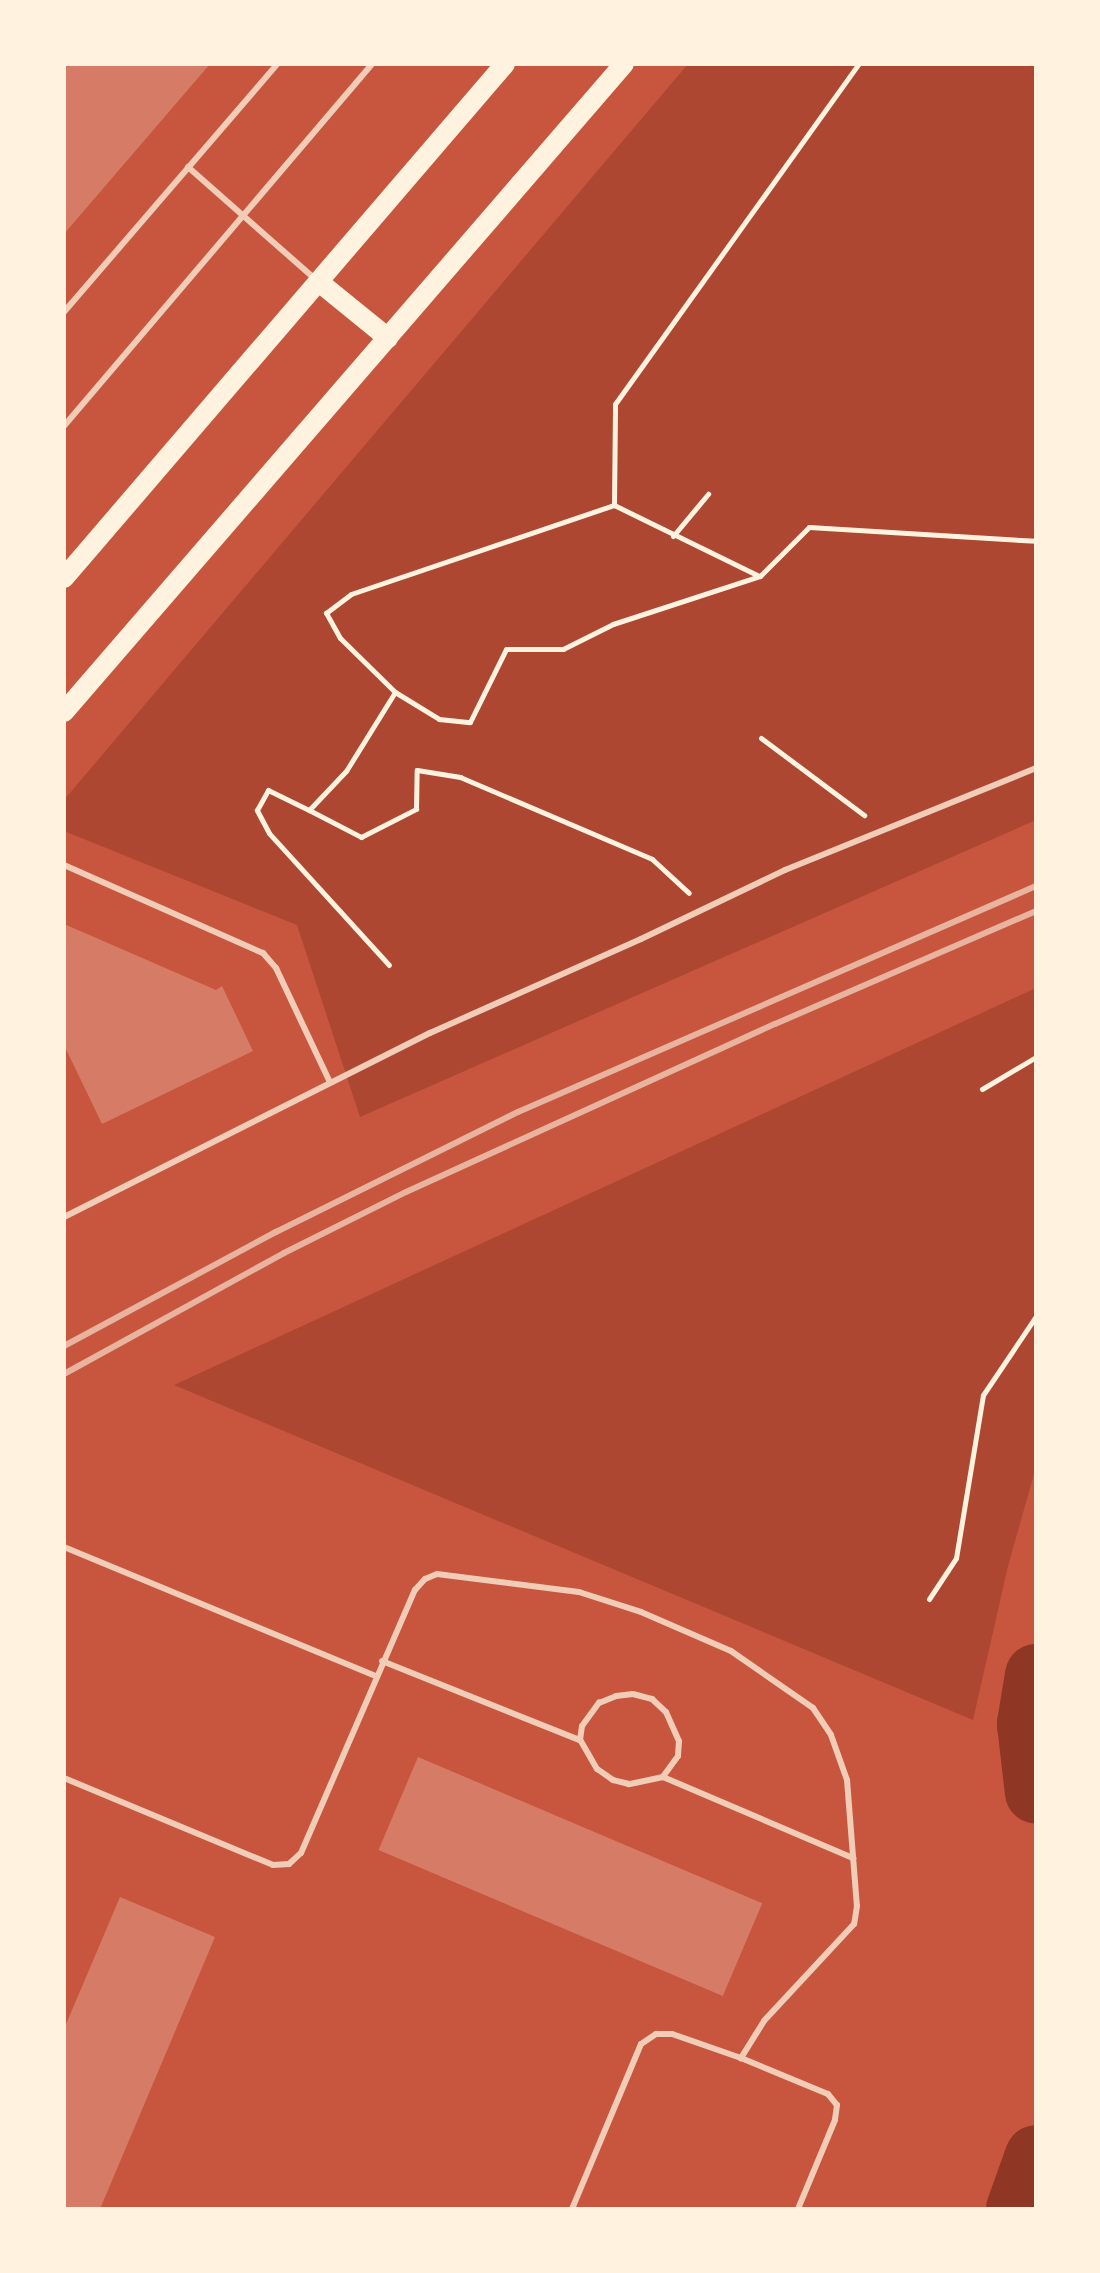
<!DOCTYPE html>
<style>
body{margin:0}
#map{position:relative;width:1100px;height:2273px;overflow:hidden;background:#c8553d;font-family:"Public Sans",sans-serif}
div>[style]{position:absolute}
[style*='--x']{left:calc(var(--x)*1px);top:calc(var(--y)*1px);width:calc(var(--w)*1px);rotate:calc(var(--a)*1deg)}
.green>*{inset:0;background:#ae4732}
.river>*{height:62px;margin:-31px;padding:0 31px;transform-origin:31px;border-radius:31px;background:#8f3625}
.building>*{inset:0;background:#d67c66;transform-origin:0 0}
.path>*{height:5px;margin:-2.5px;padding:0 2.5px;transform-origin:2.5px;border-radius:2.5px;background:#fff3e0}
.service>*{height:6px;margin:-3px;padding:0 3px;transform-origin:3px;border-radius:3px;background:#f1ccb7}
.primary>*{height:20px;margin:-10px;padding:0 10px;transform-origin:10px;border-radius:10px;background:#fff3e0}
.rail>*{height:6px;margin:-3px;padding:0 3px;transform-origin:3px;border-radius:3px;background:#e9b49f}
span{translate:-50% -50%;white-space:nowrap;text-align:center;line-height:1.15;-webkit-text-stroke:8px #fff3e0;paint-order:stroke}
.frame{position:absolute;inset:0;border:66px solid #fff3e0;pointer-events:none}
</style>
<div id="map">
<div class="green">
<i style="clip-path:polygon(688px 64px,1036px 64px,1036px 820px,360px 1117px,297px 925px,64px 831px,64px 800px)"></i>
<i style="clip-path:polygon(1036px 988px,1036px 1467px,1008px 1566px,973px 1720px,174px 1385px)"></i>
</div>
<div class="river">
<i style="--x:1036;--y:1675;--w:50;--a:99.3"></i>
<i style="--x:1028;--y:1724;--w:69;--a:83.4"></i>
<i style="--x:1017;--y:2209;--w:56;--a:-70.3"></i>
</div>
<div class="building">
<i style="clip-path:polygon(64px 64px,210px 64px,64px 234px)"></i>
<i style="clip-path:polygon(64px 924px,216px 990px,222px 986px,253px 1051px,102px 1124px,64px 1045px)"></i>
<i style="left:418px;top:1757px;width:374px;height:101px;rotate:23deg"></i>
<i style="clip-path:polygon(120px 1897px,215px 1937px,100px 2209px,64px 2209px,64px 2029px)"></i>
</div>
<div class="path">
<i style="--x:614;--y:505;--w:161;--a:26.1"></i>
<i style="--x:673;--y:536;--w:55;--a:-50.2"></i>
<i style="--x:395;--y:692;--w:52;--a:31.5"></i>
<i style="--x:439;--y:719;--w:31;--a:6"></i>
<i style="--x:470;--y:722;--w:81;--a:-63.7"></i>
<i style="--x:506;--y:649;--w:57;--a:0"></i>
<i style="--x:563;--y:649;--w:56;--a:-26.6"></i>
<i style="--x:613;--y:624;--w:155;--a:-18.1"></i>
<i style="--x:760;--y:576;--w:69;--a:-45"></i>
<i style="--x:809;--y:527;--w:227;--a:3.5"></i>
<i style="--x:761;--y:738;--w:129;--a:36.8"></i>
<i style="--x:309;--y:810;--w:59;--a:27.4"></i>
<i style="--x:361;--y:837;--w:62;--a:-27"></i>
<i style="--x:416;--y:809;--w:39;--a:-89"></i>
<i style="--x:417;--y:770;--w:44;--a:9.2"></i>
<i style="--x:460;--y:777;--w:209;--a:23.1"></i>
<i style="--x:652;--y:859;--w:50;--a:42.6"></i>
<i style="--x:389;--y:965;--w:178;--a:-132.3"></i>
<i style="--x:269;--y:833;--w:26;--a:-118"></i>
<i style="--x:257;--y:810;--w:23;--a:-61"></i>
<i style="--x:268;--y:790;--w:46;--a:26"></i>
<i style="--x:309;--y:810;--w:54;--a:-46.5"></i>
<i style="--x:346;--y:771;--w:93;--a:-58.2"></i>
<i style="--x:395;--y:692;--w:77;--a:-135.5"></i>
<i style="--x:340;--y:638;--w:29;--a:-119"></i>
<i style="--x:326;--y:613;--w:31;--a:-37"></i>
<i style="--x:351;--y:594;--w:278;--a:-18.7"></i>
<i style="--x:614;--y:505;--w:101;--a:-89.4"></i>
<i style="--x:615;--y:404;--w:418;--a:-54.4"></i>
<i style="--x:982;--y:1089;--w:63;--a:-30.7"></i>
<i style="--x:929;--y:1599;--w:49;--a:-56.6"></i>
<i style="--x:956;--y:1558;--w:165;--a:-80.6"></i>
<i style="--x:983;--y:1395;--w:95;--a:-56.1"></i>
</div>
<div class="service">
<i style="--x:188;--y:167;--w:171;--a:41.4"></i>
<i style="--x:64;--y:312;--w:327;--a:-49.3"></i>
<i style="--x:64;--y:426;--w:475;--a:-49.6"></i>
<i style="--x:64;--y:865;--w:218;--a:23.9"></i>
<i style="--x:263;--y:953;--w:20;--a:49"></i>
<i style="--x:276;--y:968;--w:126;--a:64.7"></i>
<i style="--x:64;--y:1217;--w:410;--a:-26.7"></i>
<i style="--x:430;--y:1033;--w:231;--a:-24"></i>
<i style="--x:641;--y:939;--w:160;--a:-25.6"></i>
<i style="--x:785;--y:870;--w:271;--a:-22.1"></i>
<i style="--x:64;--y:1547;--w:338;--a:22.5"></i>
<i style="--x:382;--y:1661;--w:213;--a:21.8"></i>
<i style="--x:633;--y:1694;--w:20;--a:15"></i>
<i style="--x:652;--y:1699;--w:19;--a:43"></i>
<i style="--x:666;--y:1712;--w:32;--a:66"></i>
<i style="--x:679;--y:1741;--w:15;--a:94"></i>
<i style="--x:678;--y:1756;--w:26;--a:126"></i>
<i style="--x:663;--y:1777;--w:35;--a:168"></i>
<i style="--x:629;--y:1784;--w:16;--a:-166"></i>
<i style="--x:613;--y:1780;--w:19;--a:-145"></i>
<i style="--x:597;--y:1769;--w:34;--a:-120"></i>
<i style="--x:580;--y:1740;--w:14;--a:-82"></i>
<i style="--x:582;--y:1726;--w:29;--a:-54"></i>
<i style="--x:599;--y:1703;--w:18;--a:-22"></i>
<i style="--x:616;--y:1696;--w:17;--a:-7"></i>
<i style="--x:663;--y:1777;--w:207;--a:23.1"></i>
<i style="--x:64;--y:1778;--w:226;--a:22.6"></i>
<i style="--x:273;--y:1865;--w:16;--a:-4"></i>
<i style="--x:289;--y:1864;--w:16;--a:-43"></i>
<i style="--x:301;--y:1853;--w:287;--a:-66.6"></i>
<i style="--x:415;--y:1590;--w:15;--a:-48"></i>
<i style="--x:425;--y:1579;--w:13;--a:-23"></i>
<i style="--x:437;--y:1574;--w:143;--a:7.2"></i>
<i style="--x:579;--y:1592;--w:65;--a:17.9"></i>
<i style="--x:641;--y:1612;--w:98;--a:23.4"></i>
<i style="--x:731;--y:1651;--w:100;--a:34.8"></i>
<i style="--x:813;--y:1708;--w:32;--a:56"></i>
<i style="--x:831;--y:1735;--w:48;--a:70.4"></i>
<i style="--x:847;--y:1780;--w:126;--a:85.5"></i>
<i style="--x:857;--y:1906;--w:18;--a:99"></i>
<i style="--x:854;--y:1924;--w:132;--a:132.9"></i>
<i style="--x:764;--y:2021;--w:44;--a:121.9"></i>
<i style="--x:741;--y:2058;--w:73;--a:-160.8"></i>
<i style="--x:672;--y:2034;--w:16;--a:180"></i>
<i style="--x:656;--y:2034;--w:18;--a:146"></i>
<i style="--x:641;--y:2044;--w:179;--a:112.7"></i>
<i style="--x:741;--y:2058;--w:94;--a:22.5"></i>
<i style="--x:828;--y:2094;--w:14;--a:51"></i>
<i style="--x:837;--y:2105;--w:15;--a:98"></i>
<i style="--x:835;--y:2120;--w:96;--a:112.6"></i>
</div>
<div class="primary">
<i style="--x:319;--y:282;--w:89;--a:39.1"></i>
<i style="--x:64;--y:578;--w:677;--a:-49.37"></i>
<i style="--x:64;--y:712;--w:856;--a:-49.17"></i>
</div>
<div class="rail">
<i style="--x:64;--y:1346;--w:241;--a:-28.3"></i>
<i style="--x:276;--y:1232;--w:270;--a:-26.4"></i>
<i style="--x:518;--y:1112;--w:565;--a:-23.57"></i>
<i style="--x:64;--y:1374;--w:251;--a:-28.8"></i>
<i style="--x:284;--y:1253;--w:136;--a:-26.6"></i>
<i style="--x:406;--y:1192;--w:405;--a:-24.5"></i>
<i style="--x:775;--y:1024;--w:284;--a:-23.4"></i>
</div>
<div class="frame"></div>
</div>
